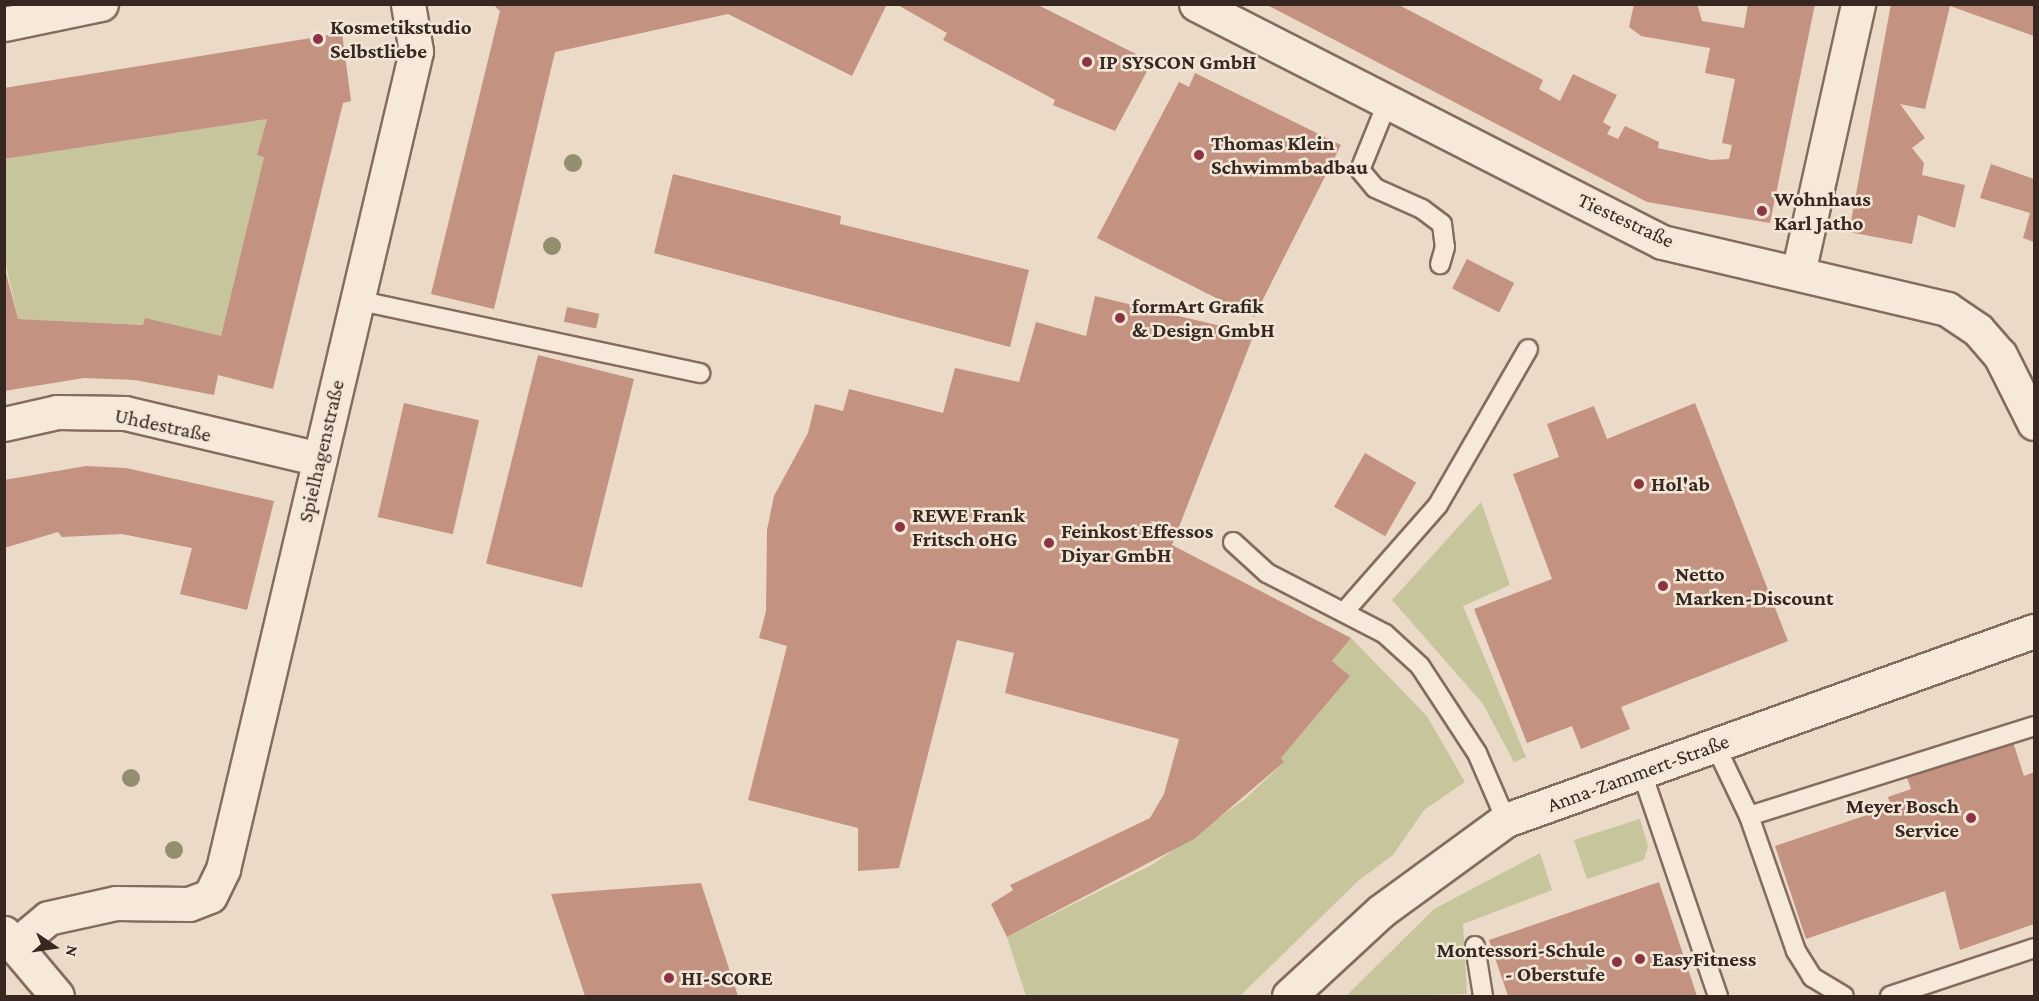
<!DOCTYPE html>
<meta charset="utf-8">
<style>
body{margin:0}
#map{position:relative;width:2039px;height:1001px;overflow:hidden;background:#eadac7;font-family:"Crimson Pro",serif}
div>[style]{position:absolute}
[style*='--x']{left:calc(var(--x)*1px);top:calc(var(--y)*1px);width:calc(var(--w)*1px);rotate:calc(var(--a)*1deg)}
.green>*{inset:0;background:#c7c59c}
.building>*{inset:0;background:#c49281;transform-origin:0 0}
.roads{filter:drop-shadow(2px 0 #846c5e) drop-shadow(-2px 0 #846c5e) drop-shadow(0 2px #846c5e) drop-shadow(0 -2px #846c5e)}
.service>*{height:18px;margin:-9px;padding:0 9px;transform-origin:9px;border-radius:9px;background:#f6e9da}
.minor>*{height:33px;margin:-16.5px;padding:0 16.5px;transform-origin:16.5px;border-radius:16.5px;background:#f6e9da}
.trees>*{width:18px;height:18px;margin:-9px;border-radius:50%;background:#948e70}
.dots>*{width:16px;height:16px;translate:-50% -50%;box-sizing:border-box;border:3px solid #f2e6d6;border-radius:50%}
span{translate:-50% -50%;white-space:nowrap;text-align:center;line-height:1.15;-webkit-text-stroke:5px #f2e6d6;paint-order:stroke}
.poi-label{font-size:21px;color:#362721;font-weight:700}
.left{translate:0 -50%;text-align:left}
.right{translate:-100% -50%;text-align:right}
.street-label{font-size:21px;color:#362721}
.frame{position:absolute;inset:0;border:6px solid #362721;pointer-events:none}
.north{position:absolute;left:24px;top:917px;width:60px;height:60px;-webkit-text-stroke:4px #f2e6d6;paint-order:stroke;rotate:103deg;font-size:16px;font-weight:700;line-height:24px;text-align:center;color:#362721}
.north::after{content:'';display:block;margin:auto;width:21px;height:27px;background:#362721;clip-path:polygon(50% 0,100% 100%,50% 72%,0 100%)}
</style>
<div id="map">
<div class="green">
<i style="clip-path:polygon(267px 119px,257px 155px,264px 157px,221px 336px,143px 325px,18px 319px,5px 261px,4px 159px)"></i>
<i style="clip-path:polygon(1481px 502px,1510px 585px,1463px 606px,1526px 757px,1514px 762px,1483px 704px,1392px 600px)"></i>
<i style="clip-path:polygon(1351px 638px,1427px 716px,1465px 782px,1424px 810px,1393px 855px,1358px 881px,1240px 996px,1026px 996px,1007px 937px,1152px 865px,1245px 799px,1284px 762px,1281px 758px,1350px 676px,1332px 661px)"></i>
<i style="clip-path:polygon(1640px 819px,1648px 846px,1644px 860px,1587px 879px,1574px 840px)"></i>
<i style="clip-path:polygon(1540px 853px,1552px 890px,1463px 924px,1467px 994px,1346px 996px,1434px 909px)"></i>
</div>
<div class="building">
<i style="clip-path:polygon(493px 4px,887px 4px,852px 76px,728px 14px,555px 52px,494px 309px,431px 294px,500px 11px)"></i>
<i style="clip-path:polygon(896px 4px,1036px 4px,1152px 62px,1115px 131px,1053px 105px,1055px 100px,943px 40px,947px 33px)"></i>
<i style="clip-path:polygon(1265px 4px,1397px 4px,1543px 80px,1539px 89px,1560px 101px,1573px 74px,1617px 95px,1603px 122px,1611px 127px,1607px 134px,1618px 139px,1625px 126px,1659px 142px,1658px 148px,1711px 160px,1729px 159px,1732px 145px,1722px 143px,1735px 79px,1705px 73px,1710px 48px,1641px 36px,1629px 27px,1634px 4px,1697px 4px,1702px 21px,1744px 28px,1748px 4px,1815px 4px,1770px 223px,1647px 202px)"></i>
<i style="clip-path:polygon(1891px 4px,2034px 4px,2034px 36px,1950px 6px,1925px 109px,1900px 104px,1925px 138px,1912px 148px,1924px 163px,1922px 175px,1965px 185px,1955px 228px,1918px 215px,1912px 244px,1849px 232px)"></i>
<i style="clip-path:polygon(342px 33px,351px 101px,343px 103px,273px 389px,218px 375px,214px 395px,135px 380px,84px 378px,4px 391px,4px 265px,18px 319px,143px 325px,145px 318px,221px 336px,264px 157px,257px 155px,267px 119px,4px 159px,4px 88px)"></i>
<i style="clip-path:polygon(1195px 73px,1341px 145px,1254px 317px,1097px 238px,1179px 82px,1189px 87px)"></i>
<i style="clip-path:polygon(1991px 164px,2034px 179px,2034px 242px,2023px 238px,2030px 213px,1980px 198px)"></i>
<i style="clip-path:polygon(673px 174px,841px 216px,840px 224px,1029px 270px,1010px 347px,654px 253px)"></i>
<i style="left:1467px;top:259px;width:53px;height:33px;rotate:27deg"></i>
<i style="clip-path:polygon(1095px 296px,1254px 334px,1172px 545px,1351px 638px,1332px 661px,1350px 676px,1281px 758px,1284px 762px,1194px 839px,1007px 937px,991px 904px,1013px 890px,1010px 885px,1150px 818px,1164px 794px,1179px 739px,1005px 693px,1014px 653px,957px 640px,899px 868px,858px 871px,858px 828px,748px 800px,787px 646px,759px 638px,766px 611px,767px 530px,774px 496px,808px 433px,815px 404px,843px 411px,849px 389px,943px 413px,955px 368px,1019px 382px,1036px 322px,1086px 336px)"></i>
<i style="left:567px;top:307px;width:33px;height:15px;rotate:12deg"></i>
<i style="left:538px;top:355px;width:99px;height:215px;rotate:14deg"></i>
<i style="left:404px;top:403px;width:77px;height:117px;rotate:13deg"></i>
<i style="clip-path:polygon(1695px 403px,1788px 641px,1621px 707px,1630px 729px,1581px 749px,1572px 726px,1527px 743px,1474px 609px,1552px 579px,1513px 474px,1559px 457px,1547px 424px,1594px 406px,1607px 439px)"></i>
<i style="left:1365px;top:453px;width:59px;height:62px;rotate:30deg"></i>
<i style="clip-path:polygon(86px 466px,126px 468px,274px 501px,247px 610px,180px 594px,192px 548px,122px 534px,62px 537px,58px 532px,4px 548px,4px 480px)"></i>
<i style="clip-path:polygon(2012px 739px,2024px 776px,2034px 772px,2034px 924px,1960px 950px,1945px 891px,1806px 939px,1775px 846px,1891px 807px,1888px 797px,1911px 789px,1906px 775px)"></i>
<i style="clip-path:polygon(1659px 882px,1697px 996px,1508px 996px,1489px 940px)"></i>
<i style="clip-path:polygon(701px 883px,738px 996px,585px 996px,551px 894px)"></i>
</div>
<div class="roads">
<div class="service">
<i style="--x:1388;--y:101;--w:74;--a:112.1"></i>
<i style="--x:1360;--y:170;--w:23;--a:50"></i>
<i style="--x:1375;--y:188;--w:51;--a:24.1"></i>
<i style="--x:1422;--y:209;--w:25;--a:37"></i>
<i style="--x:1442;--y:224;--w:23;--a:83"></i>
<i style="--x:1445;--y:247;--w:18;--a:106"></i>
<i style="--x:356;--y:300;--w:352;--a:12"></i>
<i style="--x:1233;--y:542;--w:46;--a:42.4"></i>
<i style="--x:1267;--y:573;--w:133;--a:27.3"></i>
<i style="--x:1385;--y:634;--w:47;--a:42.4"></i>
<i style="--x:1420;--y:666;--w:104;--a:56.8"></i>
<i style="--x:1477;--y:753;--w:73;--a:66.6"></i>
<i style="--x:1344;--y:612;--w:142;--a:-48.7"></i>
<i style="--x:1438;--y:505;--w:180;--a:-60"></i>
<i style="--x:1715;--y:745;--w:79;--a:64.4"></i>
<i style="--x:1749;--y:816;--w:299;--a:-17.5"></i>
<i style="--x:1642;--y:773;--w:236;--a:71.2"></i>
<i style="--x:1749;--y:816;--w:143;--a:70.8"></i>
<i style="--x:1796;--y:951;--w:31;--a:58"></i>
<i style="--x:1812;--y:977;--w:37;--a:31"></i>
<i style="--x:1475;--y:946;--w:51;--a:80.9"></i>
<i style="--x:1890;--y:996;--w:152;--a:-18.4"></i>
</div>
<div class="minor">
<i style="--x:1196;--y:4;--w:523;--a:27.05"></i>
<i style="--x:1662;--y:242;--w:293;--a:13.2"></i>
<i style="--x:1947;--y:309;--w:37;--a:34"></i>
<i style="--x:1978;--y:330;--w:33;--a:49"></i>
<i style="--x:2000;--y:355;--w:76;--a:63.4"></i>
<i style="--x:4;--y:24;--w:99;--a:-11.7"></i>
<i style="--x:1798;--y:273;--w:276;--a:-77.4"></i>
<i style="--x:4;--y:424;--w:54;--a:-12.8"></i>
<i style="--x:57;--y:412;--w:68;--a:0.8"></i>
<i style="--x:125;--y:413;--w:200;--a:13.3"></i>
<i style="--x:4;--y:933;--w:82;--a:49.9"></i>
<i style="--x:17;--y:944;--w:40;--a:-40"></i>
<i style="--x:48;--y:918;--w:70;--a:-12.4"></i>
<i style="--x:116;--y:903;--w:73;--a:0.8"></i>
<i style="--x:189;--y:904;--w:22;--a:-21"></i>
<i style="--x:210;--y:896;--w:30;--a:-64"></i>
<i style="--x:223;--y:869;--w:840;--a:-76.72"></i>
<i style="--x:416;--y:51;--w:48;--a:-99.7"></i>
<i style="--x:1289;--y:996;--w:125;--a:-42.7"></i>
<i style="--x:1381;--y:911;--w:155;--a:-36.1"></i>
<i style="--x:1506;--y:820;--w:561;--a:-19.7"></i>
</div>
</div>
<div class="trees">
<i style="left:573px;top:163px"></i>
<i style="left:552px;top:246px"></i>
<i style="left:131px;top:778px"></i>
<i style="left:174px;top:850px"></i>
</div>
<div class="dots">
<i style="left:318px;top:39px;background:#8d3443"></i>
<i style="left:1087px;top:62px;background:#8d3443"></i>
<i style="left:1199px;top:155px;background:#8d3443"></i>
<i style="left:1762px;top:211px;background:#8d3443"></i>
<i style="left:1120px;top:318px;background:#8d3443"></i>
<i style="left:1639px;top:484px;background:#8d3443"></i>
<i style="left:900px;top:527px;background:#8d3443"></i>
<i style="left:1049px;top:543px;background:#8d3443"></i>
<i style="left:1663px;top:586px;background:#8d3443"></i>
<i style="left:1971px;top:818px;background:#8d3443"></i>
<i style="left:1640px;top:959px;background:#8d3443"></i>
<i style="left:1617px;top:962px;background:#8d3443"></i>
<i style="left:669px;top:978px;background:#8d3443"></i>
</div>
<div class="poi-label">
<span class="left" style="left:330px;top:39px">Kosmetikstudio<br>Selbstliebe</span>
<span class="left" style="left:1099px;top:62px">IP SYSCON GmbH</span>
<span class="left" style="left:1211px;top:155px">Thomas Klein<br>Schwimmbadbau</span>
<span class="left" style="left:1774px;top:211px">Wohnhaus<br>Karl Jatho</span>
<span class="left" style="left:1132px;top:318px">formArt Grafik<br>&amp; Design GmbH</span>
<span class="left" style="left:1651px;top:484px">Hol'ab</span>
<span class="left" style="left:912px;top:527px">REWE Frank<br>Fritsch oHG</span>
<span class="left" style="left:1061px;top:543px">Feinkost Effessos<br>Diyar GmbH</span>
<span class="left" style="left:1675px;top:586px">Netto<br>Marken-Discount</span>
<span class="right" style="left:1959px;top:818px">Meyer Bosch<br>Service</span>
<span class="right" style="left:1605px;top:962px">Montessori-Schule<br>- Oberstufe</span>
<span class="left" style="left:1652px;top:959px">EasyFitness</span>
<span class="left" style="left:681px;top:978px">HI-SCORE</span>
</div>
<div class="street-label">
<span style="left:1626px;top:220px;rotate:25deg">Tiestestraße</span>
<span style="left:163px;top:425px;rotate:12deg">Uhdestraße</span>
<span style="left:321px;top:451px;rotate:-77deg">Spielhagenstraße</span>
<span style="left:1638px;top:773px;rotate:-20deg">Anna-Zammert-Straße</span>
</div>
<div class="frame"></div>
<div class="north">N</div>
</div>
